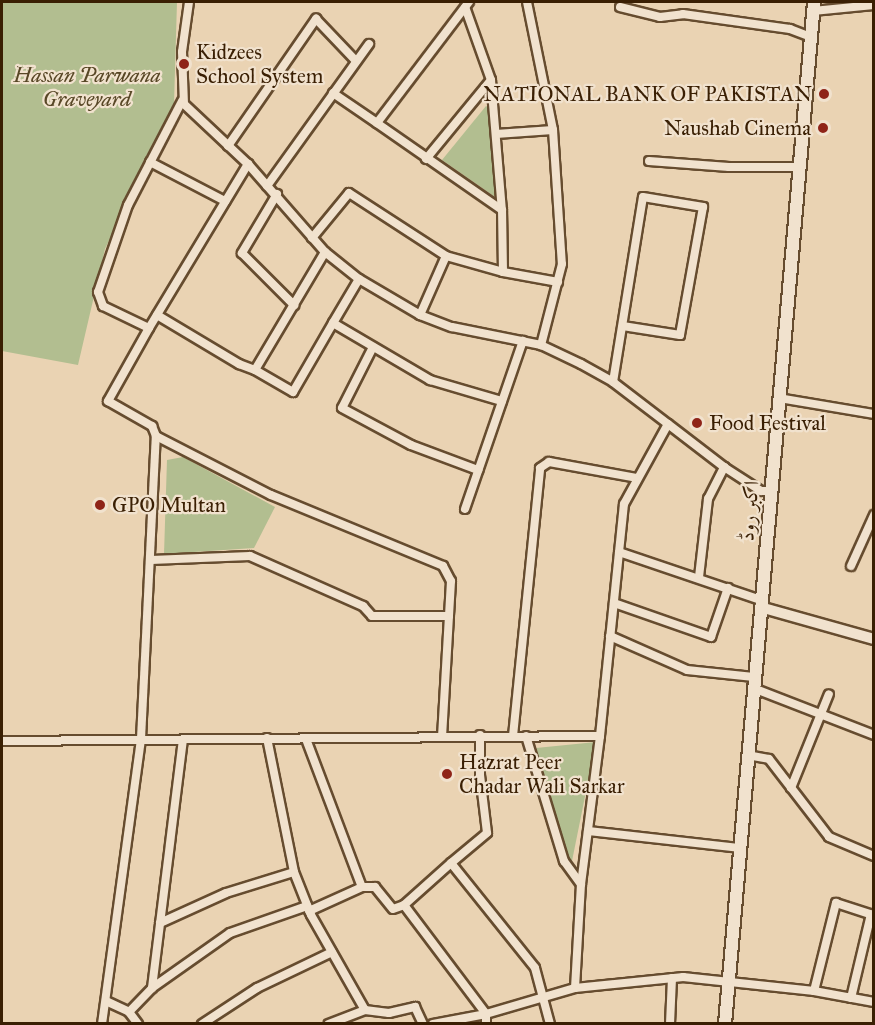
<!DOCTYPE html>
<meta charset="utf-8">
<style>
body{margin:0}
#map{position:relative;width:875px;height:1025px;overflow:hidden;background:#ead3b3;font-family:"IM FELL Great Primer",Amiri,serif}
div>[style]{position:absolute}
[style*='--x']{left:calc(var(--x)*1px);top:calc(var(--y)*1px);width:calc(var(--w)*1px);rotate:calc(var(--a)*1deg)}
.green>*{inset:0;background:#b2be90}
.roads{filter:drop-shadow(2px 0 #664c2f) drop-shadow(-2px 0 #664c2f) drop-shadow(0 2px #664c2f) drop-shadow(0 -2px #664c2f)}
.minor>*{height:8px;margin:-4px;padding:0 4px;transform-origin:4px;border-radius:4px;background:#f1e2ce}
.tertiary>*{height:10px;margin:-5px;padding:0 5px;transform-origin:5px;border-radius:5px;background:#f1e2ce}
.secondary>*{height:12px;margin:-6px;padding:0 6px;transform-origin:6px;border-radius:6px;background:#f1e2ce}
.dots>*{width:16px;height:16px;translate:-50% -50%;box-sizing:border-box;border:3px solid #f1e2ce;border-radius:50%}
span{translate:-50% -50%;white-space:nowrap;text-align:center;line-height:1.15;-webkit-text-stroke:4.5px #f1e2ce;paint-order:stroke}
.poi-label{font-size:21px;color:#3a1f03}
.left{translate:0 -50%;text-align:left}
.right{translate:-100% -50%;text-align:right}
.park-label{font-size:21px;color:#584726;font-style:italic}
.street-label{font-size:21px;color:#3a1f03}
.frame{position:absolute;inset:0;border:3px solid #3a1f03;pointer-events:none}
</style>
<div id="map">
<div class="green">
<i style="clip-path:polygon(2px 2px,177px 2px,174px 104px,105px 249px,78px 365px,2px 351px)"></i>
<i style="clip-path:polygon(486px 106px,492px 110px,495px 197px,442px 160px)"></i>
<i style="clip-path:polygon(183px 457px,275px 507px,254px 548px,164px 554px,167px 460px)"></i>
<i style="clip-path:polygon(596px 742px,571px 866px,536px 748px)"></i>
</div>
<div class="roads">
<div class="minor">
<i style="--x:189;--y:2;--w:50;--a:98"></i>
<i style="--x:182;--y:52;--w:52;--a:87.8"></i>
<i style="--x:184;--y:104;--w:88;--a:43.2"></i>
<i style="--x:248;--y:164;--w:117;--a:48.8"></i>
<i style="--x:325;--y:252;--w:43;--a:38.5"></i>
<i style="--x:359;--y:279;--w:71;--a:30.5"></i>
<i style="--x:420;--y:315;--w:34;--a:21"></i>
<i style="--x:452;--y:327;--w:91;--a:11.4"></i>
<i style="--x:541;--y:345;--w:44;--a:25.4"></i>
<i style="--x:581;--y:364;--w:37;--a:29"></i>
<i style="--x:613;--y:382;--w:69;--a:37.4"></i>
<i style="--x:527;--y:2;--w:131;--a:78.5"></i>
<i style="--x:553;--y:130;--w:134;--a:86.2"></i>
<i style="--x:562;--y:264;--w:84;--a:104.5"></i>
<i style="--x:620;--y:7;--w:41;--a:14"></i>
<i style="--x:660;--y:17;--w:23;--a:-7"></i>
<i style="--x:683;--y:14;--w:108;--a:8"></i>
<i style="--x:790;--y:29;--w:22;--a:21"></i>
<i style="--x:813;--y:11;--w:61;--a:-5.6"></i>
<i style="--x:491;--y:80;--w:130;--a:85.2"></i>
<i style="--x:333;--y:93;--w:53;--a:34.3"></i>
<i style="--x:182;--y:101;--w:117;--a:117.4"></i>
<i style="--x:128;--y:205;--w:92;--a:109"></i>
<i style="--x:98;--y:292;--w:15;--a:70"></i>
<i style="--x:103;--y:306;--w:51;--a:25.6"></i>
<i style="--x:149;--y:328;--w:84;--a:119.3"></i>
<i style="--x:108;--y:401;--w:51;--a:29.6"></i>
<i style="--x:152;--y:426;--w:11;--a:68"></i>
<i style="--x:156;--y:436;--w:129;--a:27.2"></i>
<i style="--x:271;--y:495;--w:186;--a:22.4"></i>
<i style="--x:443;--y:566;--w:17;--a:62"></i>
<i style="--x:451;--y:581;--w:154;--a:93.3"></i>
<i style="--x:496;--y:134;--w:57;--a:-4"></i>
<i style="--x:228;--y:146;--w:155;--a:-55.3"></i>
<i style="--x:316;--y:19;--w:58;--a:46.4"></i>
<i style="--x:426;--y:159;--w:102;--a:-50.6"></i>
<i style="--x:491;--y:80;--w:77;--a:-109.6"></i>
<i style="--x:649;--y:161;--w:80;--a:4.3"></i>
<i style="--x:729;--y:167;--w:72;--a:0"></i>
<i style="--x:150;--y:162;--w:85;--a:27.5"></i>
<i style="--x:267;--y:186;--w:175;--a:-54.3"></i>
<i style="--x:277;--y:194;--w:69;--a:120.7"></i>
<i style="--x:242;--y:253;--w:74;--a:45"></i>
<i style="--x:312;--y:238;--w:58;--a:-50.6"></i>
<i style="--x:349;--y:193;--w:116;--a:33"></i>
<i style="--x:446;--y:256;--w:59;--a:15.7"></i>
<i style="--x:503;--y:272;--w:62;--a:-90.9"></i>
<i style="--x:502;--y:210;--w:152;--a:-145.2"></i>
<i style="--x:377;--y:123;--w:152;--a:-52.8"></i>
<i style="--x:325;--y:252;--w:137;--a:120.7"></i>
<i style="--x:255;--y:370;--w:44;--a:30.1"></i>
<i style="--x:293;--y:392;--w:80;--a:-59.9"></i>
<i style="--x:503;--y:272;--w:56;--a:10.3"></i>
<i style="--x:359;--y:279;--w:51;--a:120.6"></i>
<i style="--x:333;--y:323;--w:113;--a:30.4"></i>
<i style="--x:430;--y:380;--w:75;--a:16.3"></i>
<i style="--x:157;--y:315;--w:96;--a:30.9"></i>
<i style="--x:239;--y:364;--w:17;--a:21"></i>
<i style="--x:420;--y:315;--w:64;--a:-66.2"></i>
<i style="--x:149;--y:328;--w:192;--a:-58.9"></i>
<i style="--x:373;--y:347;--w:68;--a:116.9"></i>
<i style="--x:342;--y:408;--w:78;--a:28.2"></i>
<i style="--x:411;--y:445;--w:72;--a:20.5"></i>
<i style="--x:613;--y:382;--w:187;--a:-80.8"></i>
<i style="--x:643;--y:197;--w:61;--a:9.5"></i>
<i style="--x:703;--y:207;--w:130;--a:100.2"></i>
<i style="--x:680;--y:335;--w:58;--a:-171"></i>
<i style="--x:779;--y:398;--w:96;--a:9.6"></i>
<i style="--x:465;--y:509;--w:178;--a:-71"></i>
<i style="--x:619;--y:552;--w:150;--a:18.7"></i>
<i style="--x:151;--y:560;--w:99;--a:-2.3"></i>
<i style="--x:250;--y:556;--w:124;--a:23.9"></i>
<i style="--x:363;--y:606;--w:13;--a:48"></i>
<i style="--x:372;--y:616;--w:77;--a:0"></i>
<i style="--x:851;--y:566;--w:56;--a:-65.7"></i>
<i style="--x:699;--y:577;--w:79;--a:-83.4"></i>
<i style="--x:708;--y:499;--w:36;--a:-63"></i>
<i style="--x:614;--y:603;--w:103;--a:19.3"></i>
<i style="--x:711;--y:637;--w:52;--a:-70.9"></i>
<i style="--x:610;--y:636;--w:84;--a:23.8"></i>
<i style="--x:687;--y:670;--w:67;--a:6"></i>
<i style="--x:753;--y:688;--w:130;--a:21.2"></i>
<i style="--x:480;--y:735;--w:40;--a:90"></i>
<i style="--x:480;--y:775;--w:58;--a:83.1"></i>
<i style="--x:487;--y:833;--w:47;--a:140.2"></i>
<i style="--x:451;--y:863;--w:134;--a:51.3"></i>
<i style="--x:535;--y:968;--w:58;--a:75"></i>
<i style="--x:513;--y:736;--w:269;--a:-84.2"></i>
<i style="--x:540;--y:468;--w:11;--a:-34"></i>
<i style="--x:549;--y:462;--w:89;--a:10.3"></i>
<i style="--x:526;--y:736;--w:131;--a:73.1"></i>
<i style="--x:564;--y:861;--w:29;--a:54"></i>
<i style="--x:600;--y:736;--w:233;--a:-84.1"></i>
<i style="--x:624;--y:504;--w:91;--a:-61.2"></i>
<i style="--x:668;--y:424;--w:71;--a:37.5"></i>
<i style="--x:724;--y:467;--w:44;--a:33"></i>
<i style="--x:761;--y:491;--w:9;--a:0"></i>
<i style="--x:267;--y:738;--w:137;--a:78.6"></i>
<i style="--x:294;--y:872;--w:46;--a:68.4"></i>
<i style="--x:311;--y:915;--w:109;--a:60.4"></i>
<i style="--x:365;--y:1010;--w:39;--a:159"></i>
<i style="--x:306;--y:739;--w:158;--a:69.3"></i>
<i style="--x:362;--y:887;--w:13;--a:0"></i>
<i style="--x:375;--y:887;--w:28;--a:51"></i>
<i style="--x:393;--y:909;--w:12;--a:-20"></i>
<i style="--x:2;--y:741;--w:598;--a:-0.48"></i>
<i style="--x:600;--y:736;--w:149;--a:97.3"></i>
<i style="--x:581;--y:884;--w:104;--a:93.3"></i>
<i style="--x:747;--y:755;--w:22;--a:10"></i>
<i style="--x:769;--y:759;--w:98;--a:52.4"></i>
<i style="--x:829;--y:837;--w:49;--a:22.9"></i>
<i style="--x:791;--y:788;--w:101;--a:-68"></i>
<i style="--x:588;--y:831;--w:152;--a:6.4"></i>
<i style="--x:451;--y:863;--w:63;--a:138.2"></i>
<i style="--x:404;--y:905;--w:136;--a:53"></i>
<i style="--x:486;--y:1014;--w:10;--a:90"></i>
<i style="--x:309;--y:911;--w:58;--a:-24.4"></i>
<i style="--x:160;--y:923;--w:72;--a:-24.4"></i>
<i style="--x:226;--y:893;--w:71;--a:-17.2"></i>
<i style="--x:152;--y:988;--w:250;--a:-82.9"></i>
<i style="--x:814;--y:991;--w:91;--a:-76"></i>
<i style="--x:836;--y:903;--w:40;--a:18"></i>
<i style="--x:851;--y:998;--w:86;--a:-76.6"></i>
<i style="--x:108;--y:1002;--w:23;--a:25"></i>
<i style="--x:129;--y:1012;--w:15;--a:53"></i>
<i style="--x:365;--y:1010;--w:24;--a:7"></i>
<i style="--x:389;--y:1013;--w:27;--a:-13"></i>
<i style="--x:415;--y:1007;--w:19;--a:65"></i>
<i style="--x:129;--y:1012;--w:33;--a:-46"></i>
<i style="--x:152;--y:988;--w:95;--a:-35.2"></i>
<i style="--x:230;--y:933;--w:82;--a:-19.3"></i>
<i style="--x:102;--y:1024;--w:288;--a:-82.2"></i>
<i style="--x:141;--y:739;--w:303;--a:-87.2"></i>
<i style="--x:202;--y:1024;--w:66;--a:-33.2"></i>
<i style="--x:257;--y:988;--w:83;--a:-25.6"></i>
<i style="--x:433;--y:1024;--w:54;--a:-10.7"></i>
<i style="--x:486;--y:1014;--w:93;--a:-16.3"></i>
<i style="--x:575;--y:988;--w:109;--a:-5.8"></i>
<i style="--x:683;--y:977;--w:132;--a:6.1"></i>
<i style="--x:814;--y:991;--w:61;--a:10.4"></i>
<i style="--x:670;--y:1024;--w:46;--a:-87.5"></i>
</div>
<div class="tertiary">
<i style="--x:760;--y:607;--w:118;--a:15.7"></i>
</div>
<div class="secondary">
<i style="--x:725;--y:1024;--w:1026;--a:-85.02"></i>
</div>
</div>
<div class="dots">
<i style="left:184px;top:64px;background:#8f2418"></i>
<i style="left:824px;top:94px;background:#8f2418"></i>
<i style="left:823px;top:128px;background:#8f2418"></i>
<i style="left:697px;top:423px;background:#8f2418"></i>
<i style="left:100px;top:505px;background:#8f2418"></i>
<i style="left:447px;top:774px;background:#8f2418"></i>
</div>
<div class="poi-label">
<span class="left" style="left:196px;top:64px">Kidzees<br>School System</span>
<span class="right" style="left:812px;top:94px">NATIONAL BANK OF PAKISTAN</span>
<span class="right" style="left:811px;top:128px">Naushab Cinema</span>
<span class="left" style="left:709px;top:423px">Food Festival</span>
<span class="left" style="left:112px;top:505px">GPO Multan</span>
<span class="left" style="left:459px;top:774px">Hazrat Peer<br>Chadar Wali Sarkar</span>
</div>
<div class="park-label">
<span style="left:87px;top:87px">Hassan Parwana<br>Graveyard</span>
</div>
<div class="street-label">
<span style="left:749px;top:511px;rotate:-85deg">اکبر روڈ</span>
</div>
<div class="frame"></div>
</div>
